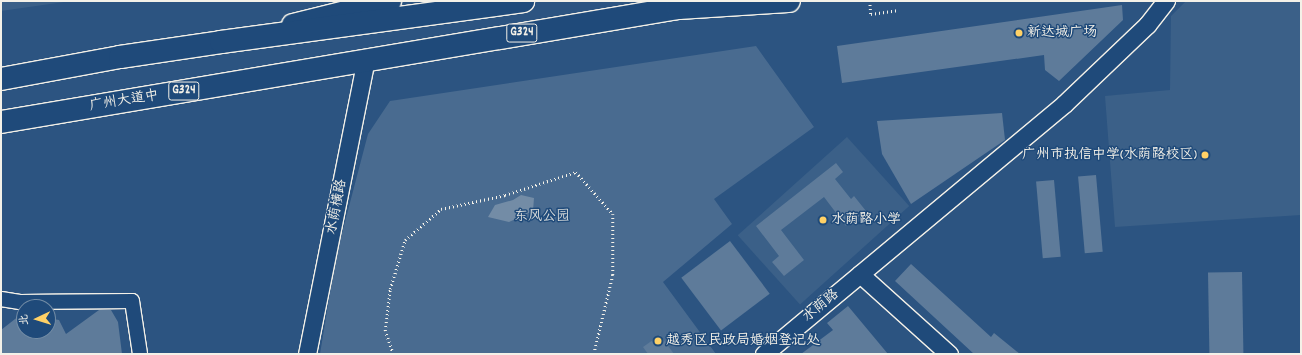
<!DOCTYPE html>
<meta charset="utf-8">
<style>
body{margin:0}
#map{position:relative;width:1302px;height:355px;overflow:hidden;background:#2c5481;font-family:Dekko,"LXGW WenKai TC",sans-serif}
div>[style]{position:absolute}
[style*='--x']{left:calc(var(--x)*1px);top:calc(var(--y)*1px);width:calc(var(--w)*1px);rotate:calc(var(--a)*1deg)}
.built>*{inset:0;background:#3b6088;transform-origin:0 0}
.green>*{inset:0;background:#496b90}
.water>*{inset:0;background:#738ca6}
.building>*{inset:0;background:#5e7b9a;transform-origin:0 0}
.path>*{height:2.5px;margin-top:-1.25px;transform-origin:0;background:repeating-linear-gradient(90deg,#f4f1e8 0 1px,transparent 0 4px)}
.roads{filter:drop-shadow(1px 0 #f4f1e8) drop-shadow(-1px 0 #f4f1e8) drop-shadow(0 1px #f4f1e8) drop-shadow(0 -1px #f4f1e8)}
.minor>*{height:14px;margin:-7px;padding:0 7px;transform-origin:7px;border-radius:7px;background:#1f4a7a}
.tertiary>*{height:17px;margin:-8.5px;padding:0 8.5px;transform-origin:8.5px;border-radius:8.5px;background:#1f4a7a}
.primary>*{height:22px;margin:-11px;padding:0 11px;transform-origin:11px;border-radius:11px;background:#1f4a7a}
.trunk>*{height:22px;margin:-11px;padding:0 11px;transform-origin:11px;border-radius:11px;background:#1f4a7a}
.dots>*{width:11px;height:11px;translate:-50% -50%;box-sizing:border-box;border:2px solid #1f4a7a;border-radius:50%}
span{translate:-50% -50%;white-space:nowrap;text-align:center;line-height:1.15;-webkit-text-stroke:3px #1f4a7a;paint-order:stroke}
.shield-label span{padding:1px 3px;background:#1f4a7a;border:1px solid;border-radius:3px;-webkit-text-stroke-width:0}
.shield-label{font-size:13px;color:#f4f1e8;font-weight:700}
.poi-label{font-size:14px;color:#f4f1e8}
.left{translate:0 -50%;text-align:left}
.right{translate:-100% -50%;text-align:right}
.street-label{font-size:14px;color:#f4f1e8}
.park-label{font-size:14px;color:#dadddb}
.frame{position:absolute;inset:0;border:2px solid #f4f1e8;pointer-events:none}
.north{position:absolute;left:16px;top:299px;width:40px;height:40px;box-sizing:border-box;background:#1f4a7a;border:1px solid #748da6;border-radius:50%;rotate:266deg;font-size:11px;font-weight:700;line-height:16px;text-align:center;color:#f4f1e8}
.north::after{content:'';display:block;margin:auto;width:14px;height:18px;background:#ffd166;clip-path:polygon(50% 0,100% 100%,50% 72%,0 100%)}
</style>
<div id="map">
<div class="built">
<i style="clip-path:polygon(1px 1px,71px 1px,1px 11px)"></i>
<i style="clip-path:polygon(1186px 1px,1301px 1px,1301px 215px,1115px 227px,1105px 96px,1170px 90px,1171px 16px)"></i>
<i style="left:847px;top:137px;width:93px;height:147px;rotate:48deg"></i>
</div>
<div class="green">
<i style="clip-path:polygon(756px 46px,814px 127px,714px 199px,732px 224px,663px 282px,716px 354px,320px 354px,336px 256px,368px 134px,390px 101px)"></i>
</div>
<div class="water">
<i style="clip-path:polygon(521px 195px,534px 198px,533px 211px,509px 222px,488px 217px,495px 205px,513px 200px)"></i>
</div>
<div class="building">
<i style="clip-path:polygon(1122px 5px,1123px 20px,1059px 81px,1045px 70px,1044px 55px,842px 83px,837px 46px)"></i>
<i style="clip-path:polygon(1002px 113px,1005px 140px,911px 204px,882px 154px,877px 121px)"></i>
<i style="clip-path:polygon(836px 163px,843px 172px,835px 179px,851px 199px,854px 196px,866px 211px,846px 226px,824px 197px,781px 230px,804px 260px,784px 276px,772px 262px,779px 256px,756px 226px)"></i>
<i style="left:1096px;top:175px;width:77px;height:18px;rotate:85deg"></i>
<i style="left:1054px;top:180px;width:77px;height:18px;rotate:85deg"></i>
<i style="left:730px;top:241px;width:66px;height:61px;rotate:53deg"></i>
<i style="clip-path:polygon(911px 264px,991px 337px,994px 333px,1020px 354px,974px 354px,895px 281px)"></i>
<i style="left:1242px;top:272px;width:82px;height:34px;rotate:89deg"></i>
<i style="clip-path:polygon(848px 306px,888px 354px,801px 354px,833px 330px,827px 323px)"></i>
<i style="clip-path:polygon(99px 310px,111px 310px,118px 322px,122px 354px,1px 354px,1px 330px,24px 312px,24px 331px,48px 331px,48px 318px,59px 320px,66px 334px)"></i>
<i style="clip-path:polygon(660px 335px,674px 354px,648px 354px,643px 347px)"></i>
</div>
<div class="path">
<i style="--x:870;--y:1;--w:13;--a:86"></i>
<i style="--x:871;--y:14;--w:28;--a:-8"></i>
<i style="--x:393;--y:354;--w:24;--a:-109"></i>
<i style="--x:385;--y:331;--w:42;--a:-83.2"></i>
<i style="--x:390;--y:289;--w:51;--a:-73"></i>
<i style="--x:405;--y:240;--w:48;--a:-40.7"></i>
<i style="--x:441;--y:209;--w:66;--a:-12.3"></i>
<i style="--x:505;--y:195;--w:75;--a:-17.9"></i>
<i style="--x:576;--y:172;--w:56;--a:48.6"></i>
<i style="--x:613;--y:214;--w:61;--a:90"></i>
<i style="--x:613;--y:275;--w:81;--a:103.5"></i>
</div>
<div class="roads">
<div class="minor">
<i style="--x:1;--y:299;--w:19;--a:9"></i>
<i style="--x:20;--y:302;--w:112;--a:-0.5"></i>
<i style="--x:132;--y:301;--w:54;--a:81.4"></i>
</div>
<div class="tertiary">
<i style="--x:860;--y:274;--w:120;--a:42"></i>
<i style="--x:307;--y:354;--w:301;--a:-78.7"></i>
<i style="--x:764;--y:354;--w:391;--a:-39.8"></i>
<i style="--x:1064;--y:104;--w:115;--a:-43.6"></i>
<i style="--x:1147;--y:25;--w:31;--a:-52"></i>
</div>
<div class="primary">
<i style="--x:293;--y:25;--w:100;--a:-13.9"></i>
</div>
<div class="trunk">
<i style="--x:1;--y:79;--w:121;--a:-10.5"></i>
<i style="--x:120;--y:57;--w:102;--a:-8.4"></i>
<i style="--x:221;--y:42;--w:305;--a:-7.7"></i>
<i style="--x:1;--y:122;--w:687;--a:-9.56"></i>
<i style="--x:678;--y:8;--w:111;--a:-3.6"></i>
</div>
</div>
<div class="dots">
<i style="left:1019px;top:33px;background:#ffd166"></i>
<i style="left:1205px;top:155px;background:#ffd166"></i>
<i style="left:823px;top:220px;background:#ffd166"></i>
<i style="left:658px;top:341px;background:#ffd166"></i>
</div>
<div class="shield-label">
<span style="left:522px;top:33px">G324</span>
<span style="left:184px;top:91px">G324</span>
</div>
<div class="poi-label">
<span class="left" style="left:1027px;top:33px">新达城广场</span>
<span class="right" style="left:1197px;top:155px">广州市执信中学(水荫路校区)</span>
<span class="left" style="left:831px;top:220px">水荫路小学</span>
<span class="left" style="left:666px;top:341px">越秀区民政局婚姻登记处</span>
</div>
<div class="street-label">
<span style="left:124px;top:101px;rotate:-9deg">广州大道中</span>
<span style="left:337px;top:207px;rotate:-79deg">水荫横路</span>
<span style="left:821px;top:306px;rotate:-40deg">水荫路</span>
</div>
<div class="park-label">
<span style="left:542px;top:217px">东风公园</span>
</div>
<div class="frame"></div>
<div class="north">北</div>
</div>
